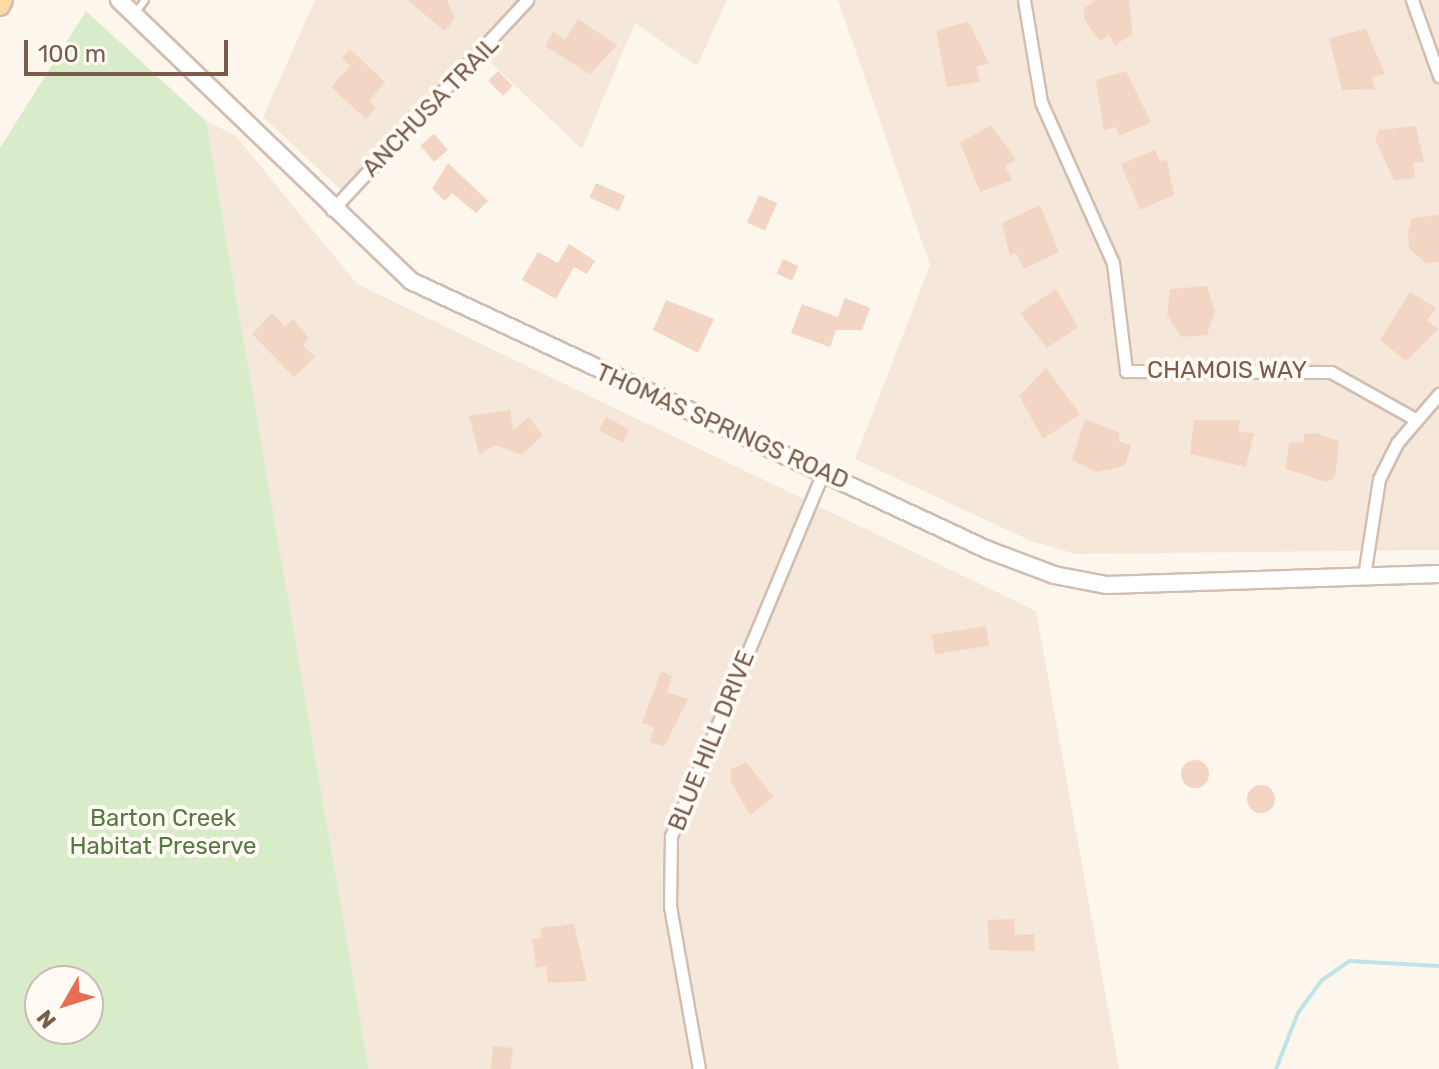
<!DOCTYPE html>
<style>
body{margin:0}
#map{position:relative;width:1439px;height:1069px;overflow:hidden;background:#fdf6ec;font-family:Rubik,sans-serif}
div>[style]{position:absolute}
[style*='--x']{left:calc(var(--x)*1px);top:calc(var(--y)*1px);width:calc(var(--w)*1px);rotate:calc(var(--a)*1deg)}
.residential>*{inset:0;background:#f5e8da}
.green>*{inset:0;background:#d8ecc9}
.stream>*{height:4px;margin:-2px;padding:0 2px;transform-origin:2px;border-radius:2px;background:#bfe3e8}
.building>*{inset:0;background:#f3d5c3;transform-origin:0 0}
.round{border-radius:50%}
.roads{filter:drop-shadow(2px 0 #d1beb0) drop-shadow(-2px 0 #d1beb0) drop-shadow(0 2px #d1beb0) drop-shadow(0 -2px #d1beb0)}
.lane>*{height:6px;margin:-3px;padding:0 3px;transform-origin:3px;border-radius:3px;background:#fff}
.street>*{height:11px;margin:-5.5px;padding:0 5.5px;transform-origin:5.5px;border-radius:5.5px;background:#fff}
.secondary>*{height:16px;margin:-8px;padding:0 8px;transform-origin:8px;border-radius:8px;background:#fff}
.primary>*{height:18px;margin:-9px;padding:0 9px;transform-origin:9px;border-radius:9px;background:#fbd9a5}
span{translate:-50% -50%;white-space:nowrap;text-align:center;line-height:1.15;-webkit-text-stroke:8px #fffaf3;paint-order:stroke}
.street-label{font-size:24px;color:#7a5c4d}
.park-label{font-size:24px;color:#537a41}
.north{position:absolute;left:24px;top:965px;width:80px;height:80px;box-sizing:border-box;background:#fffaf3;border:2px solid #cabbb1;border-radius:50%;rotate:231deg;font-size:22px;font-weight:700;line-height:32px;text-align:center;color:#7a5c4d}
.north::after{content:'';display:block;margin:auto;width:28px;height:36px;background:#e76f51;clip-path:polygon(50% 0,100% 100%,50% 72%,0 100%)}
.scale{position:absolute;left:24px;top:40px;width:204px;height:36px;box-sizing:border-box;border:4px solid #7a5c4d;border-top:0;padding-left:10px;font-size:24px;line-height:28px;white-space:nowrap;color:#7a5c4d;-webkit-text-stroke:6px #fffaf3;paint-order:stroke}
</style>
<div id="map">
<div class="residential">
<i style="clip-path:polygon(315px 0,727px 0,697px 66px,635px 23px,582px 149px,487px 59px,351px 199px,263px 117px)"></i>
<i style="clip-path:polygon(838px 0,1439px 0,1439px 550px,1076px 554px,1031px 541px,855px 459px,930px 265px)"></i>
<i style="clip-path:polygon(206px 121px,235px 135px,357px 284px,1036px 611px,1119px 1069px,369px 1069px)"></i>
</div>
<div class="green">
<i style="clip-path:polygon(evenodd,86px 11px,206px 121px,369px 1069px,0 1069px,0 148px,86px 11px,88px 981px,88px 1029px,40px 1029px,40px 981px,88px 981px)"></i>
</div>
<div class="stream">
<i style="--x:1276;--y:1069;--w:60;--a:-68.6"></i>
<i style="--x:1298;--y:1013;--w:39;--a:-54"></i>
<i style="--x:1321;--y:981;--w:35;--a:-35"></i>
<i style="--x:1350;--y:961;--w:89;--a:3.2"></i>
</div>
<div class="building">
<i style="clip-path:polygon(407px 0,447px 0,455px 18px,445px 31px)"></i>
<i style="clip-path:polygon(1096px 0,1129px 0,1133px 34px,1115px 45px,1109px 35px,1100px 41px,1084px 19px,1084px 8px)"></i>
<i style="clip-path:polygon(578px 19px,617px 45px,590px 74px,545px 46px,553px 32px,565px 40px)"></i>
<i style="clip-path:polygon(968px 21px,989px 63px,976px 67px,980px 82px,947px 87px,936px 31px)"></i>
<i style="clip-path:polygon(1366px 29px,1385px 74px,1372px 77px,1375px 89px,1342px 90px,1329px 38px)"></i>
<i style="clip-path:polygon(350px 49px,385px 82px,369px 101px,376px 108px,366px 119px,331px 87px,350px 66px,342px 58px)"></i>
<i style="left:498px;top:71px;width:21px;height:14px;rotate:45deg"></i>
<i style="clip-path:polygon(1126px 71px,1151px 122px,1119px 136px,1116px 127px,1104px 131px,1096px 80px)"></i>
<i style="clip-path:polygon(991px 125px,1016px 160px,1005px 166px,1012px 180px,980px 192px,960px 143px)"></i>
<i style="clip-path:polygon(1416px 126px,1424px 162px,1413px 163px,1415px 178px,1394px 180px,1375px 139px,1379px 130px)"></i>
<i style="left:434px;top:134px;width:21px;height:18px;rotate:49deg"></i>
<i style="clip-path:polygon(1155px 150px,1160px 162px,1167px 159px,1174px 195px,1140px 210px,1121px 164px)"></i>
<i style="clip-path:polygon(448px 163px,488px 201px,476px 213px,452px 193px,445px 201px,432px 189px)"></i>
<i style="left:596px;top:183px;width:32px;height:16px;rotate:24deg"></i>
<i style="left:759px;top:195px;width:20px;height:30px;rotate:24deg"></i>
<i style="clip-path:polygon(1040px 205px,1059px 252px,1024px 269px,1016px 253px,1010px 256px,1002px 223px)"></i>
<i style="clip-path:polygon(1439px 215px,1439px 262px,1425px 263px,1409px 248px,1408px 231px,1412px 218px)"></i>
<i style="clip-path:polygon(569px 244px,595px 261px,587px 274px,574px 267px,556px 299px,522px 280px,538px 252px,558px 263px)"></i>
<i style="left:783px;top:259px;width:17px;height:16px;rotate:24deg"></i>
<i style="clip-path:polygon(1207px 286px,1215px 311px,1207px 335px,1181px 337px,1167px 315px,1170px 289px)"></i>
<i style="clip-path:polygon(1056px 289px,1078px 327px,1047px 348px,1020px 313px)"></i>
<i style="clip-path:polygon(1410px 292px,1436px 308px,1427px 320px,1438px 329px,1406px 361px,1380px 340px)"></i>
<i style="clip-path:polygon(845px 298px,870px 308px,862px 330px,836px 330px,830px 347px,791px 333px,802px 304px,838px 317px)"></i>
<i style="clip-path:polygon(666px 300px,714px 319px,698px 353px,653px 330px)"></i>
<i style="clip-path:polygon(272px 313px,285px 327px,293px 319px,309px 338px,303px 345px,315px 357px,294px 377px,252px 334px)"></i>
<i style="clip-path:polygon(1046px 368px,1080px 414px,1043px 439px,1019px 396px)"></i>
<i style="clip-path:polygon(510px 410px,513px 430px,529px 417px,543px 435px,522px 455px,495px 445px,479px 454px,469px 416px)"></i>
<i style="left:606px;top:417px;width:27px;height:15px;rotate:28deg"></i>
<i style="clip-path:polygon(1085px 419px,1120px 433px,1118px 441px,1131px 445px,1125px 466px,1096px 472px,1072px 460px)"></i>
<i style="clip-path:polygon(1194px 420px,1240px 420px,1238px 432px,1254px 433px,1246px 467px,1190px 454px)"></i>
<i style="clip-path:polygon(1316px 433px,1339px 441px,1335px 478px,1326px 482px,1286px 469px,1289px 442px,1303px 443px,1304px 434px)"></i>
<i style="left:986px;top:626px;width:20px;height:55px;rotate:81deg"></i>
<i style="clip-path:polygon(661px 671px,672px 676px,667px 692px,688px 699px,664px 747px,650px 742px,654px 727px,642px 723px)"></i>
<i class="round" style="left:1181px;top:760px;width:28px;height:28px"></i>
<i style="clip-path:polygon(746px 762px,774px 797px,750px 815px,731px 782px,730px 770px)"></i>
<i class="round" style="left:1247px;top:785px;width:28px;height:28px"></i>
<i style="clip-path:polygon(1014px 919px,1015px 935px,1034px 934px,1035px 951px,989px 950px,987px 920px)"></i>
<i style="clip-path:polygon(574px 924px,587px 981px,548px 983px,546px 966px,536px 968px,532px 939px,542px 938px,540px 928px)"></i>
<i style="left:493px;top:1046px;width:20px;height:23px;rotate:6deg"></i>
</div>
<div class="roads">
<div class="lane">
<i style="--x:136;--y:12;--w:15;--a:-53"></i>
</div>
<div class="street">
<i style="--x:1024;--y:0;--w:103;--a:80.5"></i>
<i style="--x:1041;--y:102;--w:176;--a:65.9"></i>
<i style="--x:1113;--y:263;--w:109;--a:83.1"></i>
<i style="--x:1126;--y:371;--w:205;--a:0.3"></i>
<i style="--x:1331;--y:372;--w:96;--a:29.2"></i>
<i style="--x:1412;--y:0;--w:81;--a:70.4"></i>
<i style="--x:332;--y:210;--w:287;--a:-47.1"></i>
<i style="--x:1364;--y:576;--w:98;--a:-81.2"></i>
<i style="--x:1379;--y:479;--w:40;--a:-63.4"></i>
<i style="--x:1397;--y:443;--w:65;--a:-49.4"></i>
<i style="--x:699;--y:1069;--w:166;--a:-100.1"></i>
<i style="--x:670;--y:906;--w:70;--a:-89.2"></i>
<i style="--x:671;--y:836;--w:394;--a:-67.3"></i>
</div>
<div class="secondary">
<i style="--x:119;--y:0;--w:405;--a:43.9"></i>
<i style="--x:411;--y:281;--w:637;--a:25"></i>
<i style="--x:988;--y:550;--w:71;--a:20.7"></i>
<i style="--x:1054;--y:575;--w:54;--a:10.7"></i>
<i style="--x:1107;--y:585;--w:332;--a:-1.9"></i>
</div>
<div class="primary">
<i style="--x:0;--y:6;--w:7;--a:-63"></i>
</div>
</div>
<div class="street-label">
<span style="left:431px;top:107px;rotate:-46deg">ANCHUSA TRAIL</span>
<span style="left:1227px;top:371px">CHAMOIS WAY</span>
<span style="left:722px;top:427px;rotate:24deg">THOMAS SPRINGS ROAD</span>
<span style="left:712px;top:741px;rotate:-68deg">BLUE HILL DRIVE</span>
</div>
<div class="park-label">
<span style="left:163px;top:833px">Barton Creek<br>Habitat Preserve</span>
</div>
<div class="north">N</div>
<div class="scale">100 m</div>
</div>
